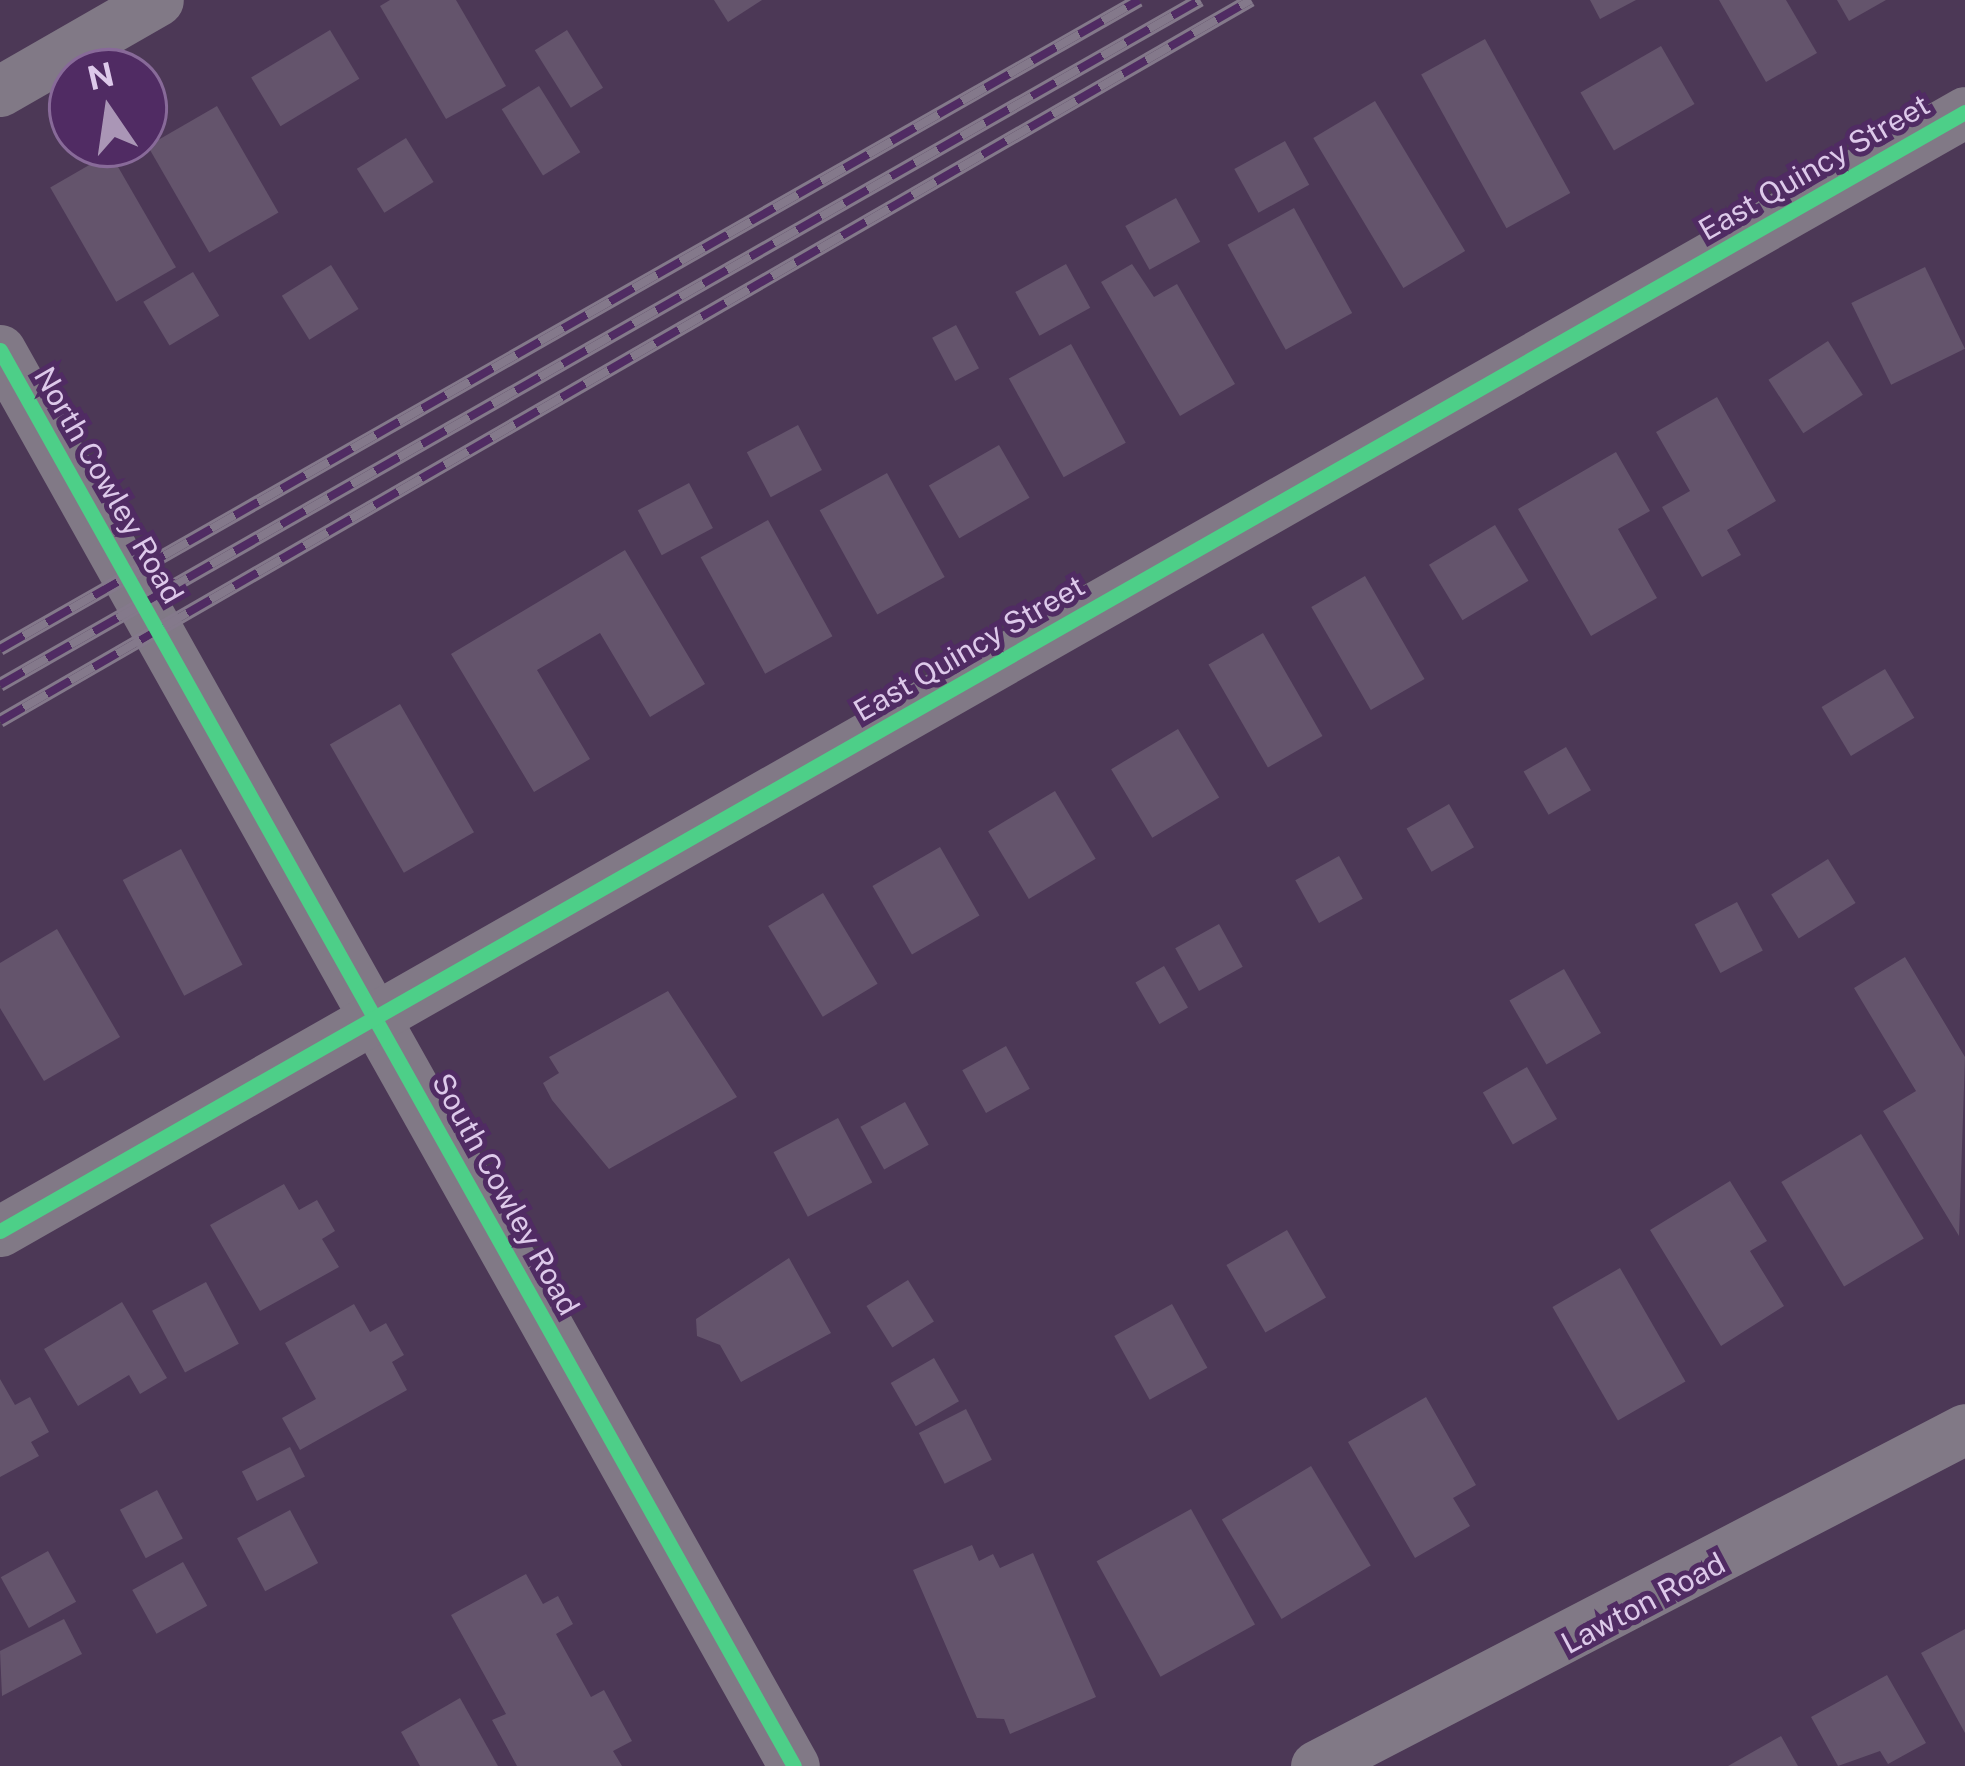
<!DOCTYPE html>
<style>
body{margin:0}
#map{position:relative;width:1965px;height:1766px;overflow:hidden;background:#4c3856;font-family:"Public Sans",sans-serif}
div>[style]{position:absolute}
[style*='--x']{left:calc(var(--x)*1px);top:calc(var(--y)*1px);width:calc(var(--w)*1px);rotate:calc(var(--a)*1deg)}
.building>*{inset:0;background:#64546c;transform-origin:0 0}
.street>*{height:51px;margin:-25.5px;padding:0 25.5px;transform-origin:25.5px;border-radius:25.5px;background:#817986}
.rail>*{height:14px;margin-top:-7px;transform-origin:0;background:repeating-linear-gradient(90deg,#502b63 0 27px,#84798b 0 54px);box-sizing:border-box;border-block:3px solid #84798b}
.cycleway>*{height:15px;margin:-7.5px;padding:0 7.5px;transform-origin:7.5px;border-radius:7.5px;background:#4dcf88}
span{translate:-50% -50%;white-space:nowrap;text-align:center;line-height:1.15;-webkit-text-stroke:10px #502b63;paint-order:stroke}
.street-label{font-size:30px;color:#ddc9ea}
.north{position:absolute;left:48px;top:48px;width:120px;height:120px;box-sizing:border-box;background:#502b63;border:3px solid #886a99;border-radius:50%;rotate:347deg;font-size:33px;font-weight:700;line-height:48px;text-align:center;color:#ddc9ea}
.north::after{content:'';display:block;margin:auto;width:42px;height:54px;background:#aa96b6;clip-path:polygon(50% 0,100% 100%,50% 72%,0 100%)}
</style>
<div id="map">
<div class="building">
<i style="clip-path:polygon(390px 0,456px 0,506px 86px,446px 119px,380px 6px)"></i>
<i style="clip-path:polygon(714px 0,762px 0,728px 22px)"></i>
<i style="clip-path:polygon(1590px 0,1636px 0,1600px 19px)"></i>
<i style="clip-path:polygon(1719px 0,1786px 0,1817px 53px,1766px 82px)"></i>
<i style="clip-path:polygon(1837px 0,1886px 0,1849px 21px)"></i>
<i style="left:330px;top:30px;width:57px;height:92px;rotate:59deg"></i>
<i style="left:567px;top:30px;width:68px;height:38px;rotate:58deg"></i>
<i style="left:1485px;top:39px;width:176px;height:73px;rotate:61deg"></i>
<i style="left:1661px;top:46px;width:67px;height:93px;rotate:60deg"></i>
<i style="left:539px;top:86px;width:78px;height:44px;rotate:58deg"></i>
<i style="left:1375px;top:101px;width:175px;height:72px;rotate:59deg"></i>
<i style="left:217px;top:106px;width:123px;height:80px;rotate:60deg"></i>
<i style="left:406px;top:138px;width:52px;height:58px;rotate:58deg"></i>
<i style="left:1285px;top:141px;width:50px;height:58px;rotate:61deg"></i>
<i style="left:110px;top:153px;width:132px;height:69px;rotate:60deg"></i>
<i style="left:1176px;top:198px;width:50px;height:58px;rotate:61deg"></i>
<i style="left:1294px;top:208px;width:120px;height:76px;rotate:61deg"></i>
<i style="left:1066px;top:264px;width:50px;height:58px;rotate:61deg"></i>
<i style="clip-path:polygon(1132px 264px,1154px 297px,1177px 284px,1235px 384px,1180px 416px,1101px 282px)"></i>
<i style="left:331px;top:265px;width:52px;height:58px;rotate:58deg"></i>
<i style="left:1925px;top:267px;width:91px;height:82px;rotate:64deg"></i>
<i style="left:193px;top:272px;width:51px;height:58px;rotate:59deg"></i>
<i style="left:956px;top:325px;width:49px;height:27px;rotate:62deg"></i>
<i style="left:1828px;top:341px;width:64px;height:71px;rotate:57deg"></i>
<i style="left:1071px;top:344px;width:113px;height:71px;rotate:61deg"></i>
<i style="clip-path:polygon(1717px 397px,1776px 501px,1727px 530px,1741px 555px,1702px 577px,1662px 507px,1690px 491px,1656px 432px)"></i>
<i style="left:798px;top:425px;width:51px;height:58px;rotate:62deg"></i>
<i style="left:999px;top:445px;width:61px;height:81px;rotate:60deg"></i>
<i style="clip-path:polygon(1616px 452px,1650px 511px,1618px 529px,1657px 598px,1591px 636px,1518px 509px)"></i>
<i style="left:887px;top:473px;width:119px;height:77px;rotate:61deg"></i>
<i style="left:689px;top:483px;width:51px;height:58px;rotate:62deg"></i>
<i style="left:768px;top:520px;width:133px;height:77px;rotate:61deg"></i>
<i style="left:1495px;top:525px;width:65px;height:77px;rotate:59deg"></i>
<i style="clip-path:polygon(625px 550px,705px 684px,650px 717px,600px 633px,537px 670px,590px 759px,534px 792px,451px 654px)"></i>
<i style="left:1365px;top:576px;width:119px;height:62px;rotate:60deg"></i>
<i style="left:1263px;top:633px;width:119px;height:63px;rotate:60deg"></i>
<i style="left:1885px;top:669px;width:57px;height:74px;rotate:59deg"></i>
<i style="left:400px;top:704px;width:148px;height:81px;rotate:60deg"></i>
<i style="left:1178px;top:729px;width:80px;height:78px;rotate:59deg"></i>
<i style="left:1566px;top:747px;width:50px;height:49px;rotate:60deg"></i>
<i style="left:1055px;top:791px;width:79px;height:78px;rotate:59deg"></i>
<i style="left:1449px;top:804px;width:50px;height:49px;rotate:60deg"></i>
<i style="left:940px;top:847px;width:79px;height:78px;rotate:60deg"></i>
<i style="left:181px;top:849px;width:131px;height:66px;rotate:62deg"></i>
<i style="left:1339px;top:856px;width:49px;height:50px;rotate:61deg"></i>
<i style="left:1828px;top:859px;width:52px;height:67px;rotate:58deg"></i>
<i style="left:823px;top:893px;width:106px;height:64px;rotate:59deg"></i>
<i style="left:1737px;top:902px;width:55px;height:48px;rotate:62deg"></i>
<i style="left:1219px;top:924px;width:49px;height:50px;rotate:61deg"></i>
<i style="clip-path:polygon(57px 929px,120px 1037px,44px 1081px,0 1008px,0 963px)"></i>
<i style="clip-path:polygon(1905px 957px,1965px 1057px,1959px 1236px,1883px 1111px,1916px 1091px,1854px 988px)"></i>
<i style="left:1164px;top:966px;width:48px;height:33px;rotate:60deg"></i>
<i style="left:1564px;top:969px;width:74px;height:63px;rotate:60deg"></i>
<i style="clip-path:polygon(668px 991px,737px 1097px,609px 1169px,552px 1100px,543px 1083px,559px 1073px,549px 1057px)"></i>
<i style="left:1006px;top:1046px;width:49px;height:50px;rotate:61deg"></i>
<i style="left:1527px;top:1067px;width:60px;height:51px;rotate:60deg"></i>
<i style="left:905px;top:1102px;width:49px;height:51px;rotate:61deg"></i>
<i style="left:838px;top:1118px;width:73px;height:73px;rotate:62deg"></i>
<i style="left:1861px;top:1134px;width:122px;height:93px;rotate:59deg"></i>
<i style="clip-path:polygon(1730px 1181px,1767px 1241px,1750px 1251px,1784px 1306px,1721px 1346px,1650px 1230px)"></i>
<i style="clip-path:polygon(284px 1184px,299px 1210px,317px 1200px,335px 1231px,322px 1239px,339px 1267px,260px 1311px,210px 1225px)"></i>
<i style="left:1287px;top:1230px;width:78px;height:70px;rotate:60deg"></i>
<i style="clip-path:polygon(789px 1258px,831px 1333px,741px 1382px,720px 1345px,697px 1336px,696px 1319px)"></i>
<i style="left:1620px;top:1268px;width:131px;height:78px;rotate:60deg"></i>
<i style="left:908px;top:1280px;width:49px;height:49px;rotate:58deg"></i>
<i style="left:206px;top:1282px;width:70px;height:61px;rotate:62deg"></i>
<i style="clip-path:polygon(122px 1302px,167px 1378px,140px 1394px,129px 1375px,78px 1406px,44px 1349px)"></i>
<i style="clip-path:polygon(354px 1304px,370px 1332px,386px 1323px,404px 1355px,392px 1362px,407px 1390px,300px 1450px,282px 1418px,316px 1399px,285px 1343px)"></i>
<i style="left:1172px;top:1304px;width:73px;height:66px;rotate:61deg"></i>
<i style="left:934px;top:1358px;width:50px;height:50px;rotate:60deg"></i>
<i style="clip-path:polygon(0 1379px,15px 1405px,30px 1397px,49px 1432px,31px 1442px,39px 1456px,0 1477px)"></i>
<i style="clip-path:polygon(1426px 1397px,1476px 1485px,1453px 1498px,1470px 1526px,1415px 1558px,1348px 1442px)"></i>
<i style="left:966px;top:1409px;width:57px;height:53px;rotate:63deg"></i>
<i style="left:290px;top:1447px;width:33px;height:54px;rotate:63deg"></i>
<i style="left:1311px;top:1466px;width:116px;height:104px;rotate:59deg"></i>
<i style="left:157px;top:1490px;width:55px;height:42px;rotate:62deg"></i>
<i style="left:1191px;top:1509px;width:132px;height:108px;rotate:61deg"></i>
<i style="left:290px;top:1510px;width:60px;height:60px;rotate:62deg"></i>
<i style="clip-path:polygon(972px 1545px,979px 1561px,993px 1554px,1000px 1568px,1033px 1553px,1096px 1697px,1010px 1734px,1004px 1719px,977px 1718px,913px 1570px)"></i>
<i style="left:48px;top:1551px;width:58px;height:54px;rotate:61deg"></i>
<i style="left:183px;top:1562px;width:50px;height:58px;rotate:61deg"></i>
<i style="clip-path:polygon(526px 1574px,543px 1604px,558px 1596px,573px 1624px,556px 1634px,591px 1697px,604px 1690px,632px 1741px,613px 1751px,622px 1766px,517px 1766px,492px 1720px,506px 1714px,451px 1615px)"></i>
<i style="clip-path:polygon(64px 1619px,82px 1654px,2px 1696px,0 1651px)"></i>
<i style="clip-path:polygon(1965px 1629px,1965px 1733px,1921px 1653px)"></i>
<i style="clip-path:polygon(1887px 1675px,1926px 1743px,1888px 1764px,1880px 1751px,1838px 1766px,1811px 1717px)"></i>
<i style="clip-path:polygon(460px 1698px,498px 1766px,420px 1766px,401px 1732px)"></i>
<i style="clip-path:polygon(1781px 1736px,1798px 1766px,1728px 1766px)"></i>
</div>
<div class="street">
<i style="--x:0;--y:91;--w:182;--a:-29.9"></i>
<i style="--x:0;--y:350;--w:1623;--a:60.72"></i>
<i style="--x:0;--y:1231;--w:2261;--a:-29.66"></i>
<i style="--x:1316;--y:1766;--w:731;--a:-27.44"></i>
</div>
<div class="rail">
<i style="--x:0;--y:649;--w:1311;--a:-29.67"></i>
<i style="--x:0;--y:685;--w:1382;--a:-29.72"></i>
<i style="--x:0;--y:721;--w:1444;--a:-29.96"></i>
</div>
<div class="cycleway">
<i style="--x:0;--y:350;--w:1623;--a:60.72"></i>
<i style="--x:0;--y:1231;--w:2261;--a:-29.66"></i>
</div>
<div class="street-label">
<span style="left:1814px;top:167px;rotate:-30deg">East Quincy Street</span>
<span style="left:109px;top:485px;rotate:60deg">North Cowley Road</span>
<span style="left:969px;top:648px;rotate:-30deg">East Quincy Street</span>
<span style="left:506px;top:1194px;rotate:61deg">South Cowley Road</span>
<span style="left:1643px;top:1603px;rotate:-28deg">Lawton Road</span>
</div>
<div class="north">N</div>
</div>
